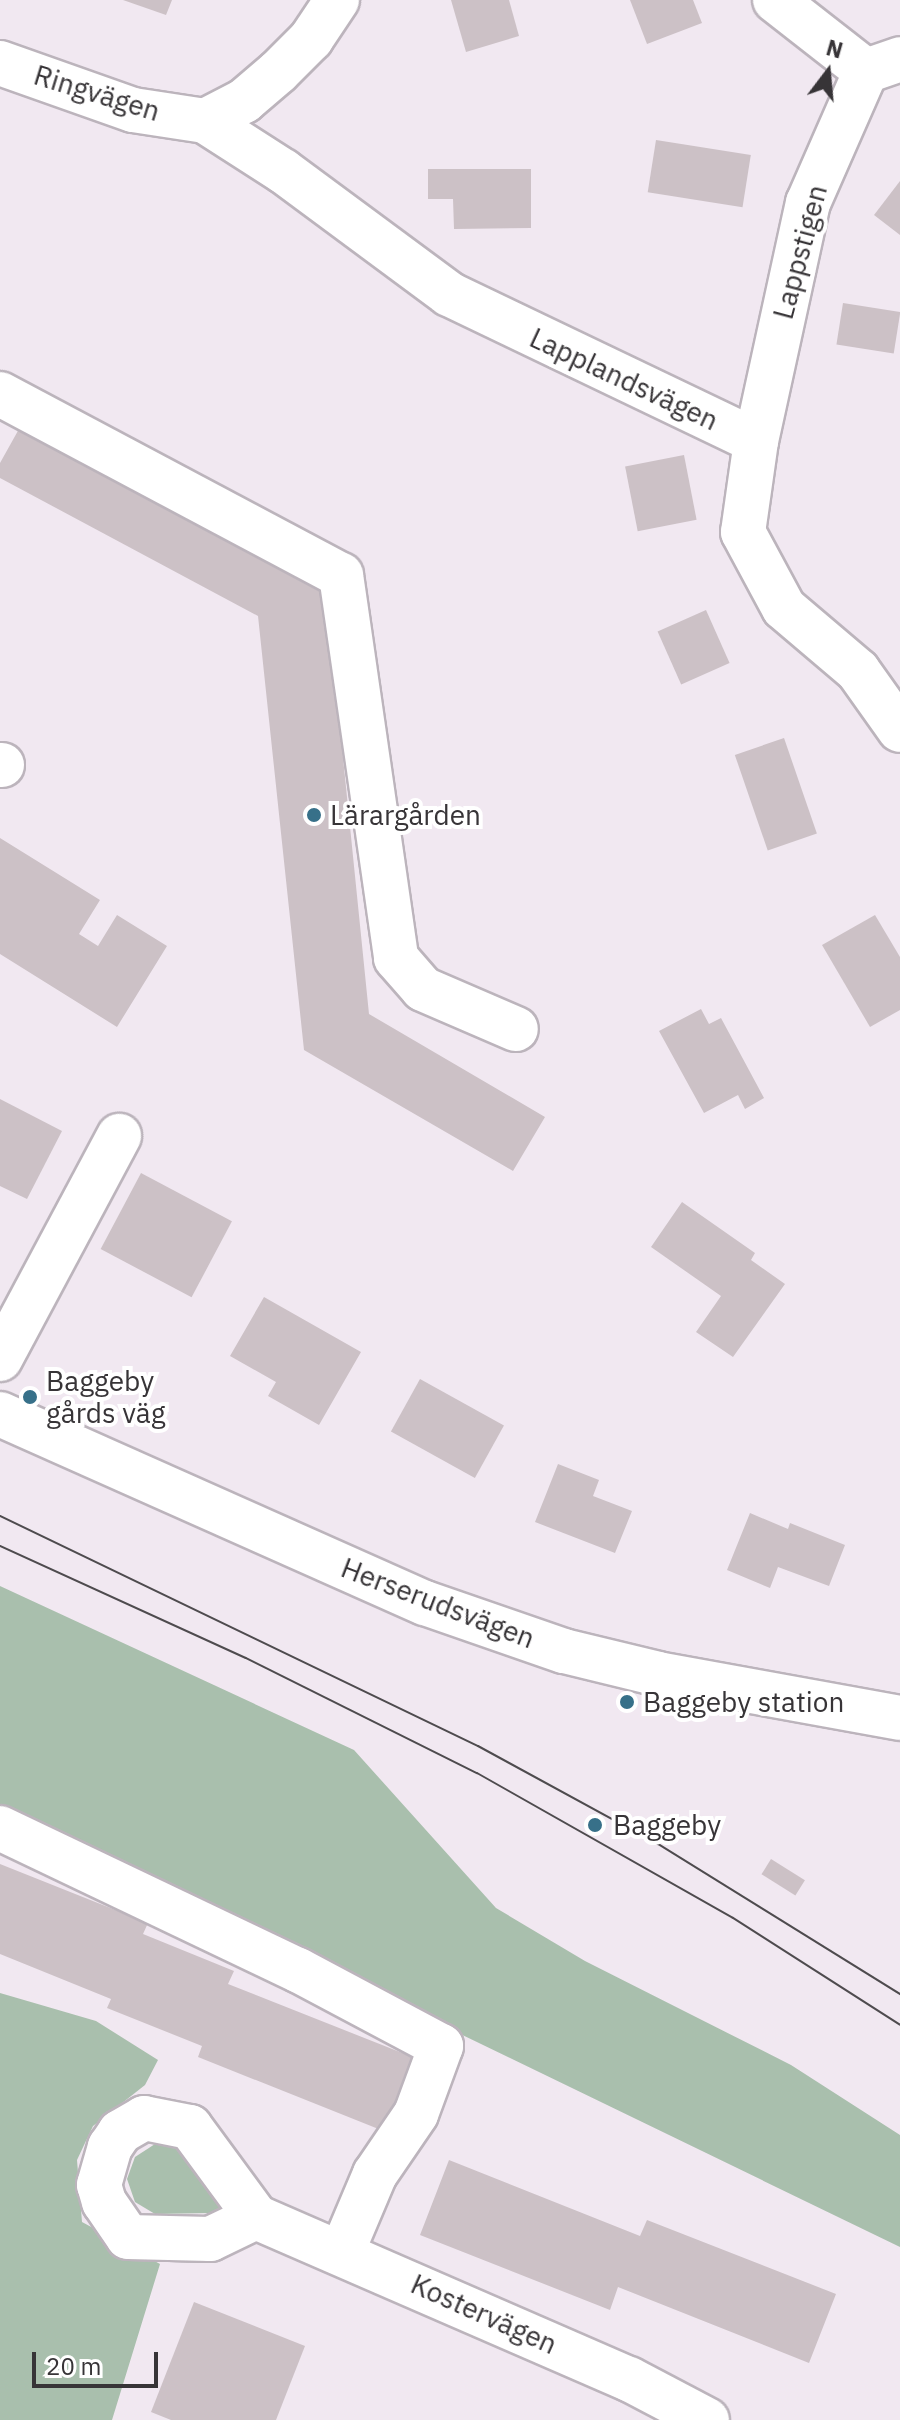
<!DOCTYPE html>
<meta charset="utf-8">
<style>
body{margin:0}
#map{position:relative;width:900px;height:2420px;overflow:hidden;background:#f1e8f1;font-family:"IBM Plex Sans",sans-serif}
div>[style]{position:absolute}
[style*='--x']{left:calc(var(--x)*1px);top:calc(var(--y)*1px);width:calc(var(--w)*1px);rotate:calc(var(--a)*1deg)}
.green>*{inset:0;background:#a9bfad}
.building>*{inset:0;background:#ccc1c6;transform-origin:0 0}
.roads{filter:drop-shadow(2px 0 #bcb4bc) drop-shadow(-2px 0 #bcb4bc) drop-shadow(0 2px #bcb4bc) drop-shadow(0 -2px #bcb4bc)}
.minor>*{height:44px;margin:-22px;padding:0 22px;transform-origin:22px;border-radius:22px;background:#fff}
.tram>*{height:2px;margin:-1px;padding:0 1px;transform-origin:1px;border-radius:1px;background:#4e4b4e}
.dots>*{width:22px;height:22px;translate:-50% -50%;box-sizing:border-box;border:4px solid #fff;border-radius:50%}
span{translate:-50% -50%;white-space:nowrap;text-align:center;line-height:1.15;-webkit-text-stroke:8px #fff;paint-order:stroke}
.street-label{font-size:28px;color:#373437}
.poi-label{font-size:28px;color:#373437}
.left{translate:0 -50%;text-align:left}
.north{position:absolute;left:788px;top:32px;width:80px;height:80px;-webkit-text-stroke:6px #fff;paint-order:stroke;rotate:16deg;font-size:22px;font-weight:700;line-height:32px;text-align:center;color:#373437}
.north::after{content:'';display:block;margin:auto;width:28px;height:36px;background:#373437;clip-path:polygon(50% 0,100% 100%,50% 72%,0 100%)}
.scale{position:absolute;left:32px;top:2352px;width:126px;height:36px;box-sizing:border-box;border:4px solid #373437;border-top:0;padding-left:10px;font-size:24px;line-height:28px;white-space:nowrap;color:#373437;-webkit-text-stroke:6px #fff;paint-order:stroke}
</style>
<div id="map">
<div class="green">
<i style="clip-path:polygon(0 1586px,354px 1750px,496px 1908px,585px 1961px,791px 2065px,900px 2135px,900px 2247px,0 1811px)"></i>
<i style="clip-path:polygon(0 1993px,96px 2021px,158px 2060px,145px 2085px,93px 2126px,77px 2160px,82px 2222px,160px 2264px,112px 2420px,0 2420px)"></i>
<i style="clip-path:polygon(167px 2143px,178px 2147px,223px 2209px,211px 2213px,155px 2214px,135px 2202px,127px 2179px,135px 2157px,155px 2144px)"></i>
</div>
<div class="building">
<i style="clip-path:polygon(123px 0,172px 0,166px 15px)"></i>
<i style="clip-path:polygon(451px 0,509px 0,519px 36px,466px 52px)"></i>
<i style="clip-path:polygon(630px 0,693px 0,702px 23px,647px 44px)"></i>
<i style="left:656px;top:140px;width:96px;height:53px;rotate:9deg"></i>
<i style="clip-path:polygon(428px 169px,531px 169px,531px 228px,454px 229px,453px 199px,428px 199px)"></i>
<i style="clip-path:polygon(900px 181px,900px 235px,874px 215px)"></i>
<i style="left:843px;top:303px;width:58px;height:42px;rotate:9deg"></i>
<i style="clip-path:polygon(24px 420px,325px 580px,369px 1014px,545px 1117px,513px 1171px,304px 1050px,258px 616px,0 478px,0 463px)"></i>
<i style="left:684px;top:455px;width:66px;height:60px;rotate:79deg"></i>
<i style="left:706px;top:610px;width:58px;height:53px;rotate:66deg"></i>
<i style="left:784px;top:738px;width:101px;height:52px;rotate:71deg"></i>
<i style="clip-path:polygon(0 838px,100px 900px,79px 934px,98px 946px,117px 915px,167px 946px,117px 1027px,0 954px)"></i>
<i style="clip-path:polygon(875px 915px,900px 957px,900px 1010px,870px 1027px,822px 945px)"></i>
<i style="clip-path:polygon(701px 1009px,709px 1024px,721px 1018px,764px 1098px,745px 1109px,738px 1095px,704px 1113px,659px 1031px)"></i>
<i style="clip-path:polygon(0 1099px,62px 1131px,27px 1199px,0 1186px)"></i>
<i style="left:141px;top:1173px;width:103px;height:86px;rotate:28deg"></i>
<i style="clip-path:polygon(682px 1202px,755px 1253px,751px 1260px,785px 1284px,733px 1357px,696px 1332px,721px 1296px,651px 1247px)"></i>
<i style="clip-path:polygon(264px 1297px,361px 1352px,319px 1425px,268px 1396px,276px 1382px,230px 1356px)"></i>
<i style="left:420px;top:1379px;width:96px;height:60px;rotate:29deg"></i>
<i style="clip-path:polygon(558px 1464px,599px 1480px,593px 1496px,632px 1511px,615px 1553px,535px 1522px)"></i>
<i style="clip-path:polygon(750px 1513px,788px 1529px,790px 1523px,845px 1545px,829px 1586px,778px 1567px,770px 1588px,727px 1570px)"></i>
<i style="left:771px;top:1859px;width:40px;height:18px;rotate:32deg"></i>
<i style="clip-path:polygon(0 1864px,148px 1923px,143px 1934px,234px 1971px,228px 1984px,415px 2058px,386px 2132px,198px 2057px,202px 2046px,107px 2008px,111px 1999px,0 1954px)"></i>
<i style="clip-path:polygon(449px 2160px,640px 2236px,647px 2220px,836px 2294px,809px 2363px,618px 2287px,610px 2310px,420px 2235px)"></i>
<i style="clip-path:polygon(194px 2302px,305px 2346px,276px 2420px,171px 2420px,151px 2412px)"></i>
</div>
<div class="roads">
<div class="minor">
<i style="--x:775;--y:0;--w:115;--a:38"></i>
<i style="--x:0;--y:63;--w:141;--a:19.5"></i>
<i style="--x:133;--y:110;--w:73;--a:8.7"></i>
<i style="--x:205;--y:121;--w:44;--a:-27.1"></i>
<i style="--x:244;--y:101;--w:45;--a:-40.5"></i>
<i style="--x:278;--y:72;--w:47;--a:-45"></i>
<i style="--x:311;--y:39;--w:47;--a:-56.3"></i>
<i style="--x:205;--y:121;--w:93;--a:32.7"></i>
<i style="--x:283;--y:171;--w:207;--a:36.5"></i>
<i style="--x:449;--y:294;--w:340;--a:25.6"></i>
<i style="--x:756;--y:441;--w:92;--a:98.1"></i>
<i style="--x:743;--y:532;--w:86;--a:61.7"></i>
<i style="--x:784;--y:608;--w:97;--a:40.4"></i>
<i style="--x:858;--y:671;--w:72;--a:54.6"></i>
<i style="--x:0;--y:394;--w:386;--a:28"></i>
<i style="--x:341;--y:575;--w:387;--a:81.8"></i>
<i style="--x:396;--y:958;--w:41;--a:48.9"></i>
<i style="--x:423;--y:989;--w:101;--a:23.3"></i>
<i style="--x:756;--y:441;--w:244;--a:-77.7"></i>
<i style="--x:808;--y:203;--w:144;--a:-66.3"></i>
<i style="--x:866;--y:71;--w:36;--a:-19"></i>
<i style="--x:0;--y:765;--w:2;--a:0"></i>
<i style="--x:0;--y:1359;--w:253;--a:-61.9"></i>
<i style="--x:0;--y:1414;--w:465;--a:24"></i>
<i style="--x:425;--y:1603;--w:147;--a:19.1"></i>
<i style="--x:564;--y:1651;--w:97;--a:13.7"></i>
<i style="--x:658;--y:1674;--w:246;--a:10.3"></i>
<i style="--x:0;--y:1828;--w:330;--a:25.5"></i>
<i style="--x:298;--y:1970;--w:162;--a:28"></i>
<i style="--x:441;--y:2046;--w:72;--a:110.2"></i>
<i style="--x:416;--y:2114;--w:73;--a:124.3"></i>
<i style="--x:375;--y:2174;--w:85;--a:112.9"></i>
<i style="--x:256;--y:2217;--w:51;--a:154.4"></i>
<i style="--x:210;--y:2239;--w:82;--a:-178.6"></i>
<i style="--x:128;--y:2237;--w:42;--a:-124.4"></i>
<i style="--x:104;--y:2202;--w:18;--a:-106"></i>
<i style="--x:99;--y:2185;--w:40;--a:-74"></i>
<i style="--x:110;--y:2147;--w:18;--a:-56"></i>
<i style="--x:120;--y:2132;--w:28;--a:-30"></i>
<i style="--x:144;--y:2118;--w:47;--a:11.1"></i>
<i style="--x:190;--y:2127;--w:112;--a:53.7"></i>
<i style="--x:256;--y:2217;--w:407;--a:23.5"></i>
<i style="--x:629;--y:2379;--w:88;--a:27.7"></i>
</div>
</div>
<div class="tram">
<i style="--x:0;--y:1516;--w:530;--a:25.7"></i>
<i style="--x:478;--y:1746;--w:205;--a:28.6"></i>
<i style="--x:658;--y:1844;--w:285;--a:31.8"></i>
<i style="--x:0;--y:1546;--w:270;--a:24.5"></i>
<i style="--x:246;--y:1658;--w:258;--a:26.5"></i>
<i style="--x:477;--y:1773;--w:294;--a:29.5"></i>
<i style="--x:733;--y:1918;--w:198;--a:32.6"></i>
</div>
<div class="dots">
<i style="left:314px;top:815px;background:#377089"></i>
<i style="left:30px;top:1397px;background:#377089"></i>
<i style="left:627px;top:1702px;background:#377089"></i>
<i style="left:595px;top:1825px;background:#377089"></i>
</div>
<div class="street-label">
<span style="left:97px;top:93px;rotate:17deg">Ringvägen</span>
<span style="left:800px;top:252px;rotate:-75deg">Lappstigen</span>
<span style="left:624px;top:379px;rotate:25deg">Lapplandsvägen</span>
<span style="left:438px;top:1603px;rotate:21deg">Herserudsvägen</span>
<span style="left:484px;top:2314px;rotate:24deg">Kostervägen</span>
</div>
<div class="poi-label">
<span class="left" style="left:330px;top:815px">Lärargården</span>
<span class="left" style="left:46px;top:1397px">Baggeby<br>gårds väg</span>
<span class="left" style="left:643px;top:1702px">Baggeby station</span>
<span class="left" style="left:613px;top:1825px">Baggeby</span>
</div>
<div class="north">N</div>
<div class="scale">20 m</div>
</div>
